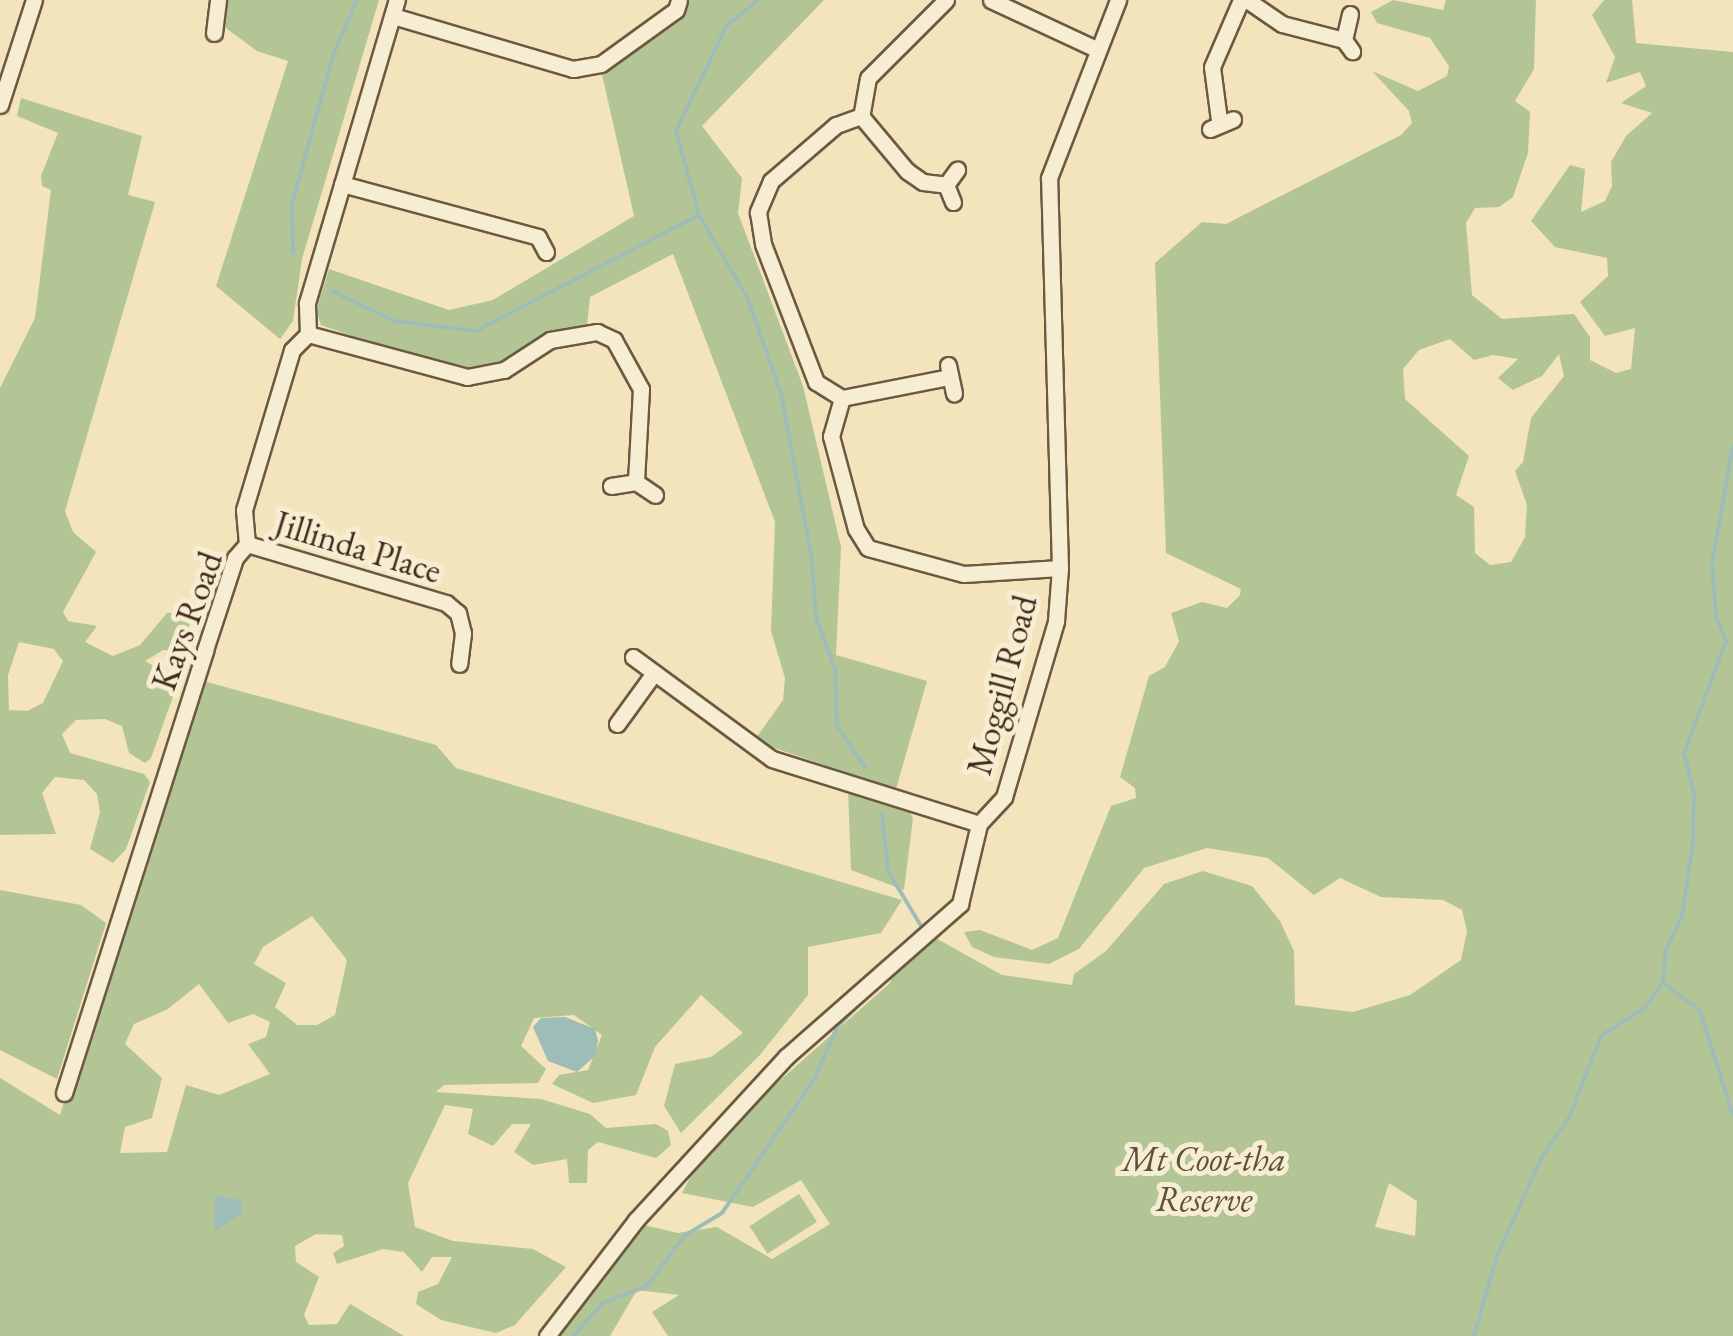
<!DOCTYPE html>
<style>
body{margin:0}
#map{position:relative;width:1733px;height:1336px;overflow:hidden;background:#f3e4bb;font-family:"EB Garamond",serif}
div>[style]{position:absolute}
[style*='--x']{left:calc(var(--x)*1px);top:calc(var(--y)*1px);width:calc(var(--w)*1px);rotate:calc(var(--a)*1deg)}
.green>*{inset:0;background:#b4c595;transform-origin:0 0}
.water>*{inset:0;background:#9ebdb8}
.stream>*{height:4px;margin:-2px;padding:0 2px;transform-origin:2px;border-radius:2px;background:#9ebdb8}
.roads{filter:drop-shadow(2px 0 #6c5942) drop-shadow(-2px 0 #6c5942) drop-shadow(0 2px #6c5942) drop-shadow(0 -2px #6c5942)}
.minor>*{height:15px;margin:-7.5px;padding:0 7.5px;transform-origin:7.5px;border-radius:7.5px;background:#f7edd3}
span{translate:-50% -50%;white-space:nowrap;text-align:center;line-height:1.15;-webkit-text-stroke:10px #f7edd3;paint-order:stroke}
.street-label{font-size:35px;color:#3f2b1a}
.park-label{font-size:35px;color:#5c5239;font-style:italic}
</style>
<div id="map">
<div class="green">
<i style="clip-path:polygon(226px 0,379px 0,302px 259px,293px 321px,280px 339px,216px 286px,288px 61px,257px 51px,223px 26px)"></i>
<i style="clip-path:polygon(685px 0,824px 0,702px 126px,742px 178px,738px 213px,803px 386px,841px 547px,836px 655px,927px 681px,896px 789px,913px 818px,904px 890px,851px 870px,848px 789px,827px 766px,754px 741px,783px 700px,785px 678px,771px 631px,775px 522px,673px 254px,590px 297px,587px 325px,546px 336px,503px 365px,470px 370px,437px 366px,321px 325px,316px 310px,329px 269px,449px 310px,493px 300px,634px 216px,601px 70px)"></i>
<i style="clip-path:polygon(evenodd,1393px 0,1443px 10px,1446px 0,1536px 0,1534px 69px,1515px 101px,1530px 112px,1528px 153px,1513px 197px,1499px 207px,1475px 208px,1466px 223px,1472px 295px,1502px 319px,1574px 314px,1590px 337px,1590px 360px,1616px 373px,1631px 369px,1635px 328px,1605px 336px,1580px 302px,1608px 276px,1607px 258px,1555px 247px,1531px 221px,1570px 165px,1585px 169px,1581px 212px,1605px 201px,1612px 186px,1611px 162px,1626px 136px,1652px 113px,1621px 103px,1646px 86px,1640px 72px,1606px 83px,1615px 57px,1592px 15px,1604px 0,1632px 0,1636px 43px,1733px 52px,1733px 1336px,668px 1336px,652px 1312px,679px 1295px,637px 1290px,610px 1336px,558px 1336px,644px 1225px,678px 1233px,717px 1227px,772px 1259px,830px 1224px,801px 1180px,753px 1207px,682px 1193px,708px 1144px,890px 983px,897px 962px,932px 936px,1002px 975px,1072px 985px,1074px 974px,1106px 951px,1164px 884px,1203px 871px,1252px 886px,1280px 921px,1294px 951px,1295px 1005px,1353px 1012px,1410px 995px,1461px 960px,1467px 931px,1462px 910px,1443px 900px,1381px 897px,1340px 878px,1314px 895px,1268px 858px,1207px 848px,1144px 868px,1079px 949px,1049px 964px,994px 957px,972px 947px,964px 932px,980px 930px,1032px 950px,1058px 938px,1111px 806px,1136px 798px,1135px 788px,1120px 777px,1149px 676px,1165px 667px,1179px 641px,1171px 613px,1202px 602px,1227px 608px,1240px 595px,1241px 589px,1166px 553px,1155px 263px,1202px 222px,1226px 224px,1401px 135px,1412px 123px,1409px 111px,1372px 71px,1418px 91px,1447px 76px,1449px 66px,1430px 38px,1377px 23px,1371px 12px,1393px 0,1450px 339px,1474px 360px,1493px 355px,1518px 359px,1498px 378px,1513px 390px,1542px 376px,1559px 354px,1564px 376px,1531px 418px,1523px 462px,1515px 471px,1527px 505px,1525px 537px,1511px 562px,1490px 565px,1475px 553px,1474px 507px,1456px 495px,1469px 456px,1405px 399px,1403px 369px,1419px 350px,1450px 339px,1393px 0,1389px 1183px,1417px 1201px,1415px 1236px,1375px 1227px,1389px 1183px)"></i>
<i style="clip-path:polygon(evenodd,21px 98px,142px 136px,128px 195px,155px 202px,65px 511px,73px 532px,96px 552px,63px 612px,68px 621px,97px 626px,85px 642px,113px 656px,140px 645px,167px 613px,193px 613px,181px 651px,163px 650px,145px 661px,179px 680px,151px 758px,145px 763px,129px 753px,122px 726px,105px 719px,76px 720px,62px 734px,70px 753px,144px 774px,150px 782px,126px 849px,113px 863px,90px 849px,100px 812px,97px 794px,84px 780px,55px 777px,42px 793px,56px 834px,0 835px,0 388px,35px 318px,51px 190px,42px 186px,41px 176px,58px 133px,17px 116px,21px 98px,19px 642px,54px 649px,63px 661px,43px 703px,27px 711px,9px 710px,8px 675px,19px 642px)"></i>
<i style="clip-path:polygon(evenodd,200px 680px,436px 745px,456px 768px,902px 900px,881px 933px,808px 947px,808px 995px,759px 1056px,681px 1133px,664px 1106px,675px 1064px,711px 1057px,743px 1033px,701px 995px,655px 1047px,636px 1095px,593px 1103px,552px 1084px,559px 1075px,588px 1070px,602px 1035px,574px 1015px,534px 1018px,521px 1046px,546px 1069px,538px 1083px,444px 1085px,436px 1092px,541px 1099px,590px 1114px,606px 1128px,656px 1124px,668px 1131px,671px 1145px,656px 1158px,598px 1142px,588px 1150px,587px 1183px,569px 1183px,567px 1159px,533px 1165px,514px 1152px,531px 1124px,512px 1124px,493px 1146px,468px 1134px,473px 1109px,445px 1105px,408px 1183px,415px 1227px,453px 1241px,533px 1249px,566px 1267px,515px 1325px,496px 1333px,441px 1320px,416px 1304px,418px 1292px,438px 1284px,452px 1257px,432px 1257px,422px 1272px,404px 1252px,383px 1249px,337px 1264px,333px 1253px,344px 1246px,342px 1235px,316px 1234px,295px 1246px,296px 1262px,319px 1277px,304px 1315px,309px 1325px,337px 1324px,350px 1304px,404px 1336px,0 1336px,0 1078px,60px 1115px,200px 680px,312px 916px,347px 960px,335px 1015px,317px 1025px,297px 1025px,275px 1007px,286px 983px,254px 964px,263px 947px,312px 916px,200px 680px,199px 984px,228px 1023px,253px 1014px,270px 1022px,266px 1037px,248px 1044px,270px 1074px,219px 1095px,186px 1085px,167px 1152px,120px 1153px,125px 1127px,152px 1118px,162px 1078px,125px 1044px,134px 1024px,168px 1009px,199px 984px)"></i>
<i style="clip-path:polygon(0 890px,81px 905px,106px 923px,57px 1079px,0 1050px)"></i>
<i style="left:799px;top:1194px;width:33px;height:59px;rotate:57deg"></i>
</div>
<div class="water">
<i style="clip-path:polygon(565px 1017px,595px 1029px,598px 1041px,595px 1056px,577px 1072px,548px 1061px,533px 1027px,541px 1018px)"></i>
<i style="clip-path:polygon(215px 1195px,241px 1200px,243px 1213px,214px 1231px)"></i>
</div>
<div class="stream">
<i style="--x:758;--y:0;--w:40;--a:141"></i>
<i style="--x:727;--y:25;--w:118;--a:115.7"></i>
<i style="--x:676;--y:131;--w:87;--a:74.7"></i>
<i style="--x:699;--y:215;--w:95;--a:59.7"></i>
<i style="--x:747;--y:297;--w:102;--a:70.5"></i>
<i style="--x:781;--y:393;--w:170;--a:79.5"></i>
<i style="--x:812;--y:560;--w:58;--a:86.1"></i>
<i style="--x:816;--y:618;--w:54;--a:69.6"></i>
<i style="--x:835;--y:669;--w:57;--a:88"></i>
<i style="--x:837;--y:726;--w:50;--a:55.7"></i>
<i style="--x:293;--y:252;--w:48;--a:-91.2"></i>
<i style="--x:292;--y:204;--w:157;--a:-74.5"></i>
<i style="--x:334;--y:53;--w:58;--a:-66.5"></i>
<i style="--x:332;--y:291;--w:69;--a:25.8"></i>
<i style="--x:394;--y:321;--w:83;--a:7"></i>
<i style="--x:476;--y:331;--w:251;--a:-27.5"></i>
<i style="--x:882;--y:815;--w:56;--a:83.9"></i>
<i style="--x:888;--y:871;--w:70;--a:59"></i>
<i style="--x:1664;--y:983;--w:46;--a:37.9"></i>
<i style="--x:1700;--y:1011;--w:109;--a:72.4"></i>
<i style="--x:573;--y:1336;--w:45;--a:-47.7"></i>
<i style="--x:603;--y:1303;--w:47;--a:-21.1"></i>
<i style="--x:647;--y:1286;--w:62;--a:-53.5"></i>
<i style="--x:684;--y:1236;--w:44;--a:-31.2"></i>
<i style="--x:722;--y:1213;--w:164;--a:-55.4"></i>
<i style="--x:815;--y:1078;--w:56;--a:-66.7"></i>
<i style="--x:837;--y:1027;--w:52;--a:-45.8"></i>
<i style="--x:1474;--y:1336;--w:83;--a:-74"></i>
<i style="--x:1497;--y:1256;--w:109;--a:-65.6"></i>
<i style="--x:1542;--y:1157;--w:47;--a:-55.3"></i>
<i style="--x:1569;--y:1118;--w:88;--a:-68.7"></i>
<i style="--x:1601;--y:1036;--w:54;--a:-32.8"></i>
<i style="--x:1646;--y:1007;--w:30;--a:-56"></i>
<i style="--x:1663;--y:982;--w:32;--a:-85"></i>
<i style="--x:1666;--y:950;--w:38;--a:-65"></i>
<i style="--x:1682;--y:916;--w:74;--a:-81.4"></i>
<i style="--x:1693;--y:843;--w:49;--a:-88.8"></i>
<i style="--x:1694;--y:794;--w:42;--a:-103.7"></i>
<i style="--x:1684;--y:753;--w:120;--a:-69.4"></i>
<i style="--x:1726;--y:641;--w:27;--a:-112"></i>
<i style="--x:1716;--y:616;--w:53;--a:-94.3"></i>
<i style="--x:1712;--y:563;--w:119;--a:-79.8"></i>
</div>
<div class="roads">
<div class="minor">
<i style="--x:946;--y:0;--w:110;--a:135"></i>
<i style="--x:868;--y:78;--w:39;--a:100"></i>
<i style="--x:861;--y:116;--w:27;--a:160"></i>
<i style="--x:836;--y:125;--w:86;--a:139.3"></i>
<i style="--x:771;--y:181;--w:34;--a:113"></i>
<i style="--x:758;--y:212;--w:32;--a:81"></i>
<i style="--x:763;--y:244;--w:148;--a:69"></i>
<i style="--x:816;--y:382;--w:31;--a:32"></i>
<i style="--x:842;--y:398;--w:40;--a:106"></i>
<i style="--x:831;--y:436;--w:96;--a:75"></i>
<i style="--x:856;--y:529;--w:22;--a:58"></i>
<i style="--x:868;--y:548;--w:99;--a:15.2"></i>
<i style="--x:964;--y:574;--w:96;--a:-3.6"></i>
<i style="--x:991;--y:0;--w:118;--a:25"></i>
<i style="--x:1247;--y:0;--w:42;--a:34.4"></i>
<i style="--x:1282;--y:24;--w:64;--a:14.5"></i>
<i style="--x:1350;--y:14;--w:27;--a:103"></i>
<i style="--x:1344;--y:40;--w:14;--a:54"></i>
<i style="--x:393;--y:16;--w:188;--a:16.4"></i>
<i style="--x:573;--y:69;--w:28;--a:-10"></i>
<i style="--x:601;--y:64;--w:92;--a:-35.8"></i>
<i style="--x:676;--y:10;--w:10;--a:-73"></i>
<i style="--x:214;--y:33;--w:33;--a:-83"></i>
<i style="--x:0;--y:105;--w:110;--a:-72.1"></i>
<i style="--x:861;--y:116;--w:72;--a:50.1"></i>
<i style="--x:907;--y:171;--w:19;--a:35"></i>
<i style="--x:923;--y:182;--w:23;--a:7"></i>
<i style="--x:1219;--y:120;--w:53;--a:-97.5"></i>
<i style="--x:1212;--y:67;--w:73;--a:-66.6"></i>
<i style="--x:1210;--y:129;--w:25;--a:-23"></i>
<i style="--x:342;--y:184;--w:203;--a:15.1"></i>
<i style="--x:538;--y:237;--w:17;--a:62"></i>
<i style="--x:953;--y:202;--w:18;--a:-112"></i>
<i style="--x:946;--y:185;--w:19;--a:-54"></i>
<i style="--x:308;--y:334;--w:165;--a:15.1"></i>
<i style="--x:467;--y:377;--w:38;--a:-11"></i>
<i style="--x:504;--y:370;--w:55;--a:-33.1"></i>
<i style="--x:550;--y:340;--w:48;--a:-9.7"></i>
<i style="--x:597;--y:332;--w:19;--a:25"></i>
<i style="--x:614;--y:340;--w:56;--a:61.1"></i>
<i style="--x:641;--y:389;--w:93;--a:93.1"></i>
<i style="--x:948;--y:365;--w:29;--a:78"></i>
<i style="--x:842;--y:398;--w:109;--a:-11.1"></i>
<i style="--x:611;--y:486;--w:25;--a:-9"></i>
<i style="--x:636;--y:482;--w:23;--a:34"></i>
<i style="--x:247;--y:544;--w:208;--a:16.5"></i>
<i style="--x:446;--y:603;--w:16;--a:40"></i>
<i style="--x:458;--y:613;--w:21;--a:76"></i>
<i style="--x:463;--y:633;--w:31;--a:97"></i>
<i style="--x:633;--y:657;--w:172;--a:36.3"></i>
<i style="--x:772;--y:759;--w:217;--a:17.4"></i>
<i style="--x:617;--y:724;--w:63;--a:-54"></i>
<i style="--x:979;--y:824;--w:37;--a:-47"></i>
<i style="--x:1004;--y:797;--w:184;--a:-73.5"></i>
<i style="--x:1056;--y:621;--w:53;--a:-85.7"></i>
<i style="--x:1060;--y:568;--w:390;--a:-91.6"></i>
<i style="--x:1049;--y:178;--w:191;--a:-68.8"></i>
<i style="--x:64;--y:1093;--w:465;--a:-72.3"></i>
<i style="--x:205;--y:650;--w:97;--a:-71.9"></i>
<i style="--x:235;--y:558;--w:18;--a:-49"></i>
<i style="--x:247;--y:544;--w:34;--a:-95"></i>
<i style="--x:244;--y:510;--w:167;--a:-73.3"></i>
<i style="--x:292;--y:350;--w:23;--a:-45"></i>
<i style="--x:308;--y:334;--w:31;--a:-92"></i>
<i style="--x:307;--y:303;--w:316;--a:-73.5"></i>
<i style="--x:547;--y:1336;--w:146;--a:-52.5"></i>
<i style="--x:636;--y:1220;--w:222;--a:-47.4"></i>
<i style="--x:786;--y:1057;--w:232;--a:-41.3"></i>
<i style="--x:960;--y:904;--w:82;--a:-76.6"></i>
</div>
</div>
<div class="street-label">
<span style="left:358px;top:547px;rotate:17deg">Jillinda Place</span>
<span style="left:187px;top:621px;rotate:-70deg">Kays Road</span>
<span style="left:1002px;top:685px;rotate:-75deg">Moggill Road</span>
</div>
<div class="park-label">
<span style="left:1204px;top:1179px">Mt Coot-tha<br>Reserve</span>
</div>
</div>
